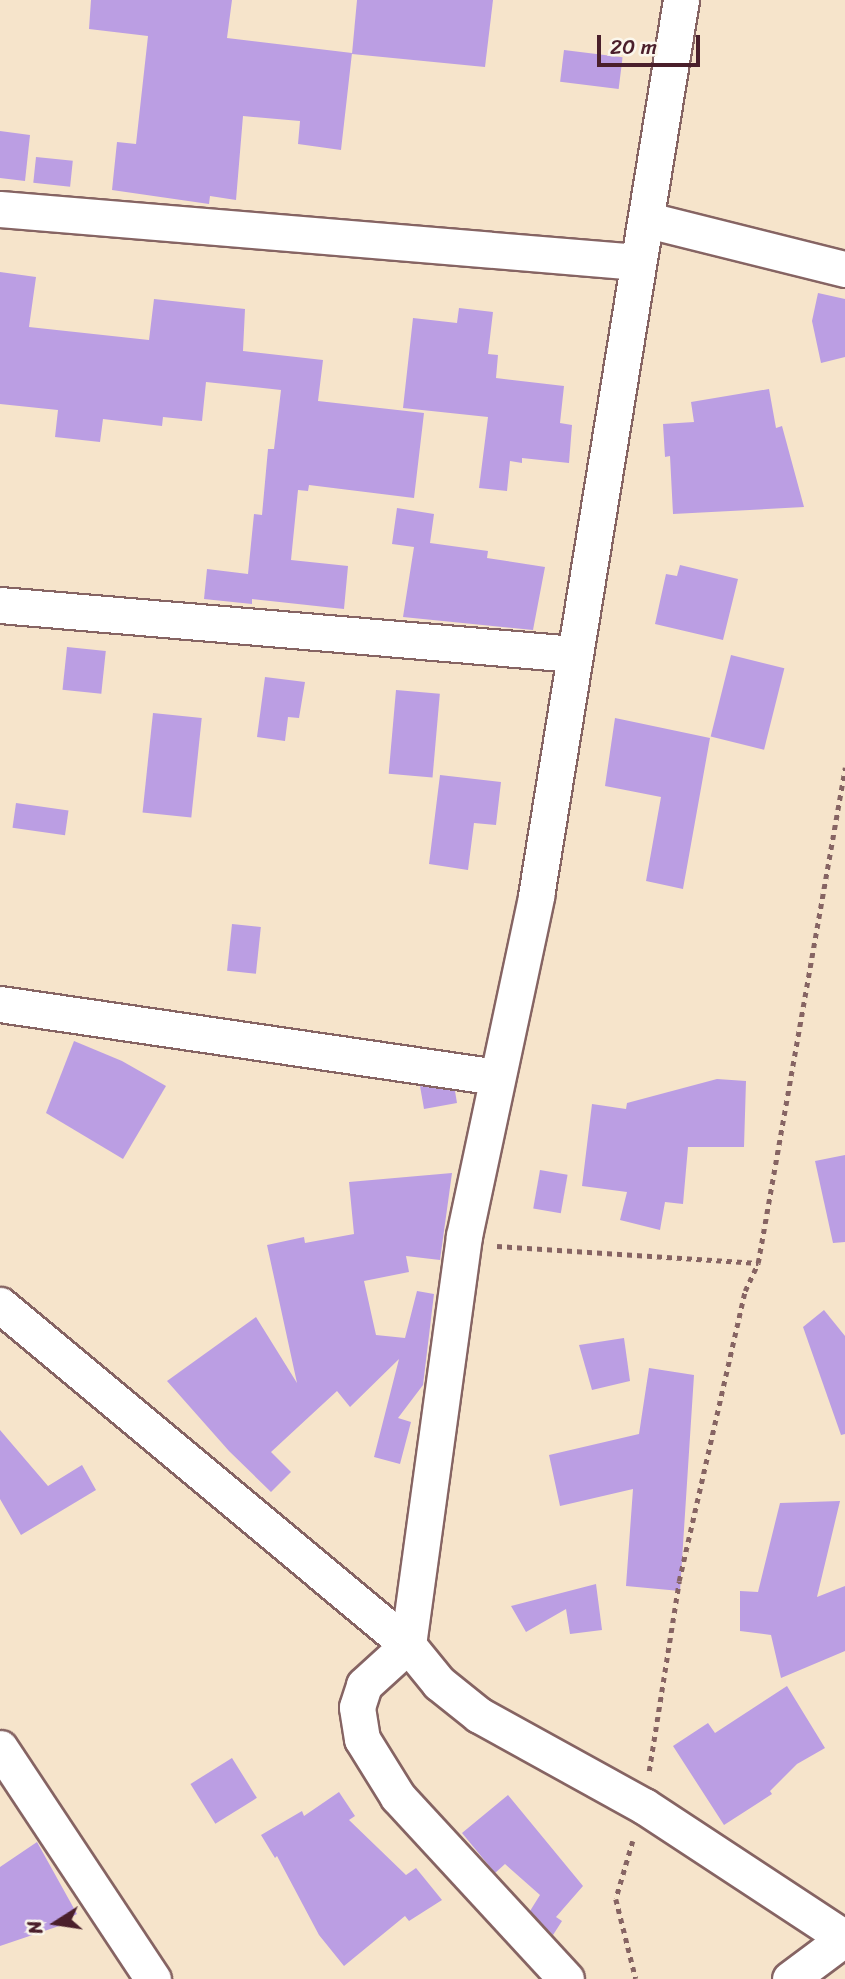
<!DOCTYPE html>
<style>
body{margin:0}
#map{position:relative;width:845px;height:1979px;overflow:hidden;background:#f6e4cb;font-family:Sriracha,sans-serif}
div>[style]{position:absolute}
[style*='--x']{left:calc(var(--x)*1px);top:calc(var(--y)*1px);width:calc(var(--w)*1px);rotate:calc(var(--a)*1deg)}
.building>*{inset:0;background:#bb9ee3;transform-origin:0 0}
.path>*{height:4.5px;margin-top:-2.25px;transform-origin:0;background:repeating-linear-gradient(90deg,#866463 0 5px,transparent 0 10px)}
.roads{filter:drop-shadow(2px 0 #866463) drop-shadow(-2px 0 #866463) drop-shadow(0 2px #866463) drop-shadow(0 -2px #866463)}
.minor>*{height:35px;margin:-17.5px;padding:0 17.5px;transform-origin:17.5px;border-radius:17.5px;background:#fff}
span{translate:-50% -50%;white-space:nowrap;text-align:center;line-height:1.15;-webkit-text-stroke:6px #fbf7ec;paint-order:stroke}
.north{position:absolute;left:21px;top:1888px;width:70px;height:70px;-webkit-text-stroke:5px #fbf7ec;paint-order:stroke;rotate:258deg;font-size:19px;font-weight:700;line-height:28px;text-align:center;color:#4a1f2b}
.north::after{content:'';display:block;margin:auto;width:24px;height:32px;background:#4a1f2b;clip-path:polygon(50% 0,100% 100%,50% 72%,0 100%)}
.scale{position:absolute;left:597px;top:35px;width:103px;height:32px;box-sizing:border-box;border:4px solid #4a1f2b;border-top:0;padding-left:9px;font-size:21px;line-height:24px;white-space:nowrap;color:#4a1f2b;-webkit-text-stroke:5px #fbf7ec;paint-order:stroke}
</style>
<div id="map">
<div class="building">
<i style="clip-path:polygon(91px 0,232px 0,227px 38px,352px 53px,341px 150px,298px 144px,300px 121px,243px 116px,236px 200px,210px 196px,209px 204px,112px 190px,117px 142px,136px 144px,148px 36px,89px 29px)"></i>
<i style="clip-path:polygon(357px 0,493px 0,485px 67px,352px 54px)"></i>
<i style="left:564px;top:50px;width:59px;height:32px;rotate:7deg"></i>
<i style="clip-path:polygon(0 131px,30px 135px,25px 181px,0 178px)"></i>
<i style="left:36px;top:157px;width:37px;height:26px;rotate:6deg"></i>
<i style="clip-path:polygon(0 272px,36px 277px,29px 327px,149px 340px,154px 299px,245px 309px,243px 351px,323px 360px,318px 401px,424px 413px,414px 498px,309px 485px,308px 491px,298px 490px,291px 560px,348px 566px,344px 609px,252px 599px,252px 604px,204px 599px,207px 569px,248px 574px,254px 514px,262px 515px,268px 449px,274px 449px,281px 390px,206px 382px,202px 421px,163px 417px,162px 426px,103px 419px,100px 442px,55px 437px,58px 410px,0 404px)"></i>
<i style="clip-path:polygon(818px 293px,845px 299px,845px 357px,821px 363px,812px 321px)"></i>
<i style="clip-path:polygon(459px 308px,493px 312px,488px 354px,498px 355px,496px 378px,564px 386px,560px 423px,572px 425px,569px 463px,522px 458px,522px 463px,510px 461px,507px 491px,479px 488px,488px 417px,403px 408px,413px 318px,457px 323px)"></i>
<i style="clip-path:polygon(769px 389px,776px 428px,782px 426px,804px 507px,673px 514px,670px 456px,665px 457px,663px 424px,694px 422px,691px 402px)"></i>
<i style="clip-path:polygon(397px 508px,434px 514px,430px 543px,488px 551px,487px 558px,545px 567px,533px 630px,403px 617px,414px 547px,392px 544px)"></i>
<i style="clip-path:polygon(680px 565px,738px 579px,723px 640px,655px 624px,666px 574px,677px 576px)"></i>
<i style="left:67px;top:647px;width:39px;height:43px;rotate:6deg"></i>
<i style="left:731px;top:655px;width:55px;height:84px;rotate:14deg"></i>
<i style="clip-path:polygon(265px 677px,305px 682px,299px 718px,288px 717px,285px 741px,257px 737px)"></i>
<i style="left:396px;top:690px;width:44px;height:84px;rotate:5deg"></i>
<i style="left:153px;top:713px;width:49px;height:100px;rotate:6deg"></i>
<i style="clip-path:polygon(615px 718px,710px 738px,683px 889px,646px 881px,661px 797px,605px 786px)"></i>
<i style="clip-path:polygon(440px 775px,501px 782px,496px 825px,474px 823px,468px 870px,429px 864px)"></i>
<i style="left:16px;top:803px;width:53px;height:25px;rotate:8deg"></i>
<i style="left:232px;top:924px;width:29px;height:47px;rotate:6deg"></i>
<i style="clip-path:polygon(74px 1041px,122px 1061px,166px 1086px,123px 1159px,46px 1113px)"></i>
<i style="clip-path:polygon(717px 1079px,746px 1081px,744px 1147px,688px 1147px,683px 1204px,665px 1202px,660px 1230px,620px 1220px,627px 1192px,582px 1186px,592px 1104px,626px 1109px,627px 1103px)"></i>
<i style="clip-path:polygon(420px 1086px,455px 1091px,457px 1103px,424px 1109px)"></i>
<i style="clip-path:polygon(845px 1155px,845px 1242px,833px 1243px,815px 1161px)"></i>
<i style="left:540px;top:1170px;width:28px;height:39px;rotate:10deg"></i>
<i style="clip-path:polygon(452px 1173px,440px 1260px,406px 1256px,409px 1272px,364px 1281px,376px 1335px,405px 1338px,417px 1291px,434px 1294px,423px 1385px,398px 1418px,411px 1422px,400px 1464px,374px 1457px,399px 1359px,350px 1407px,337px 1391px,271px 1452px,291px 1472px,271px 1492px,229px 1451px,167px 1381px,256px 1317px,297px 1383px,267px 1245px,304px 1237px,305px 1243px,354px 1234px,349px 1182px)"></i>
<i style="clip-path:polygon(824px 1310px,845px 1336px,845px 1434px,841px 1435px,803px 1327px)"></i>
<i style="clip-path:polygon(624px 1338px,630px 1381px,592px 1390px,579px 1345px)"></i>
<i style="clip-path:polygon(649px 1368px,694px 1375px,680px 1591px,626px 1586px,633px 1489px,560px 1506px,549px 1455px,639px 1434px)"></i>
<i style="clip-path:polygon(0 1430px,48px 1486px,82px 1465px,96px 1490px,21px 1535px,0 1499px)"></i>
<i style="clip-path:polygon(840px 1501px,817px 1597px,845px 1586px,845px 1651px,781px 1678px,771px 1635px,740px 1631px,740px 1591px,758px 1592px,780px 1503px)"></i>
<i style="clip-path:polygon(596px 1584px,602px 1630px,570px 1634px,566px 1609px,526px 1632px,511px 1606px)"></i>
<i style="clip-path:polygon(787px 1686px,825px 1748px,797px 1764px,770px 1791px,772px 1794px,724px 1825px,673px 1746px,708px 1723px,715px 1733px)"></i>
<i style="left:232px;top:1758px;width:47px;height:49px;rotate:58deg"></i>
<i style="clip-path:polygon(339px 1792px,355px 1816px,349px 1820px,406px 1875px,416px 1868px,442px 1900px,409px 1921px,405px 1916px,344px 1966px,319px 1935px,277px 1856px,275px 1858px,261px 1835px,302px 1811px,304px 1816px)"></i>
<i style="clip-path:polygon(508px 1795px,583px 1886px,556px 1917px,562px 1921px,553px 1935px,530px 1911px,540px 1895px,505px 1864px,495px 1873px,462px 1833px)"></i>
<i style="clip-path:polygon(37px 1842px,77px 1914px,63px 1921px,65px 1924px,0 1946px,0 1867px)"></i>
</div>
<div class="path">
<i style="--x:497;--y:1246;--w:262;--a:3.7"></i>
<i style="--x:649;--y:1771;--w:192;--a:-81"></i>
<i style="--x:679;--y:1581;--w:297;--a:-77.2"></i>
<i style="--x:745;--y:1291;--w:31;--a:-65"></i>
<i style="--x:758;--y:1263;--w:503;--a:-80.03"></i>
<i style="--x:633;--y:1841;--w:60;--a:106.3"></i>
<i style="--x:616;--y:1899;--w:82;--a:76"></i>
</div>
<div class="roads">
<div class="minor">
<i style="--x:0;--y:209;--w:640;--a:4.75"></i>
<i style="--x:648;--y:220;--w:203;--a:14"></i>
<i style="--x:0;--y:605;--w:576;--a:4.88"></i>
<i style="--x:0;--y:1004;--w:502;--a:8.36"></i>
<i style="--x:0;--y:1305;--w:531;--a:39.81"></i>
<i style="--x:408;--y:1645;--w:49;--a:50.8"></i>
<i style="--x:439;--y:1683;--w:51;--a:38.7"></i>
<i style="--x:479;--y:1715;--w:188;--a:28.9"></i>
<i style="--x:644;--y:1806;--w:240;--a:33.3"></i>
<i style="--x:0;--y:1748;--w:277;--a:56.5"></i>
<i style="--x:566;--y:1979;--w:248;--a:-132.7"></i>
<i style="--x:398;--y:1797;--w:68;--a:-121.8"></i>
<i style="--x:362;--y:1739;--w:32;--a:-99"></i>
<i style="--x:357;--y:1707;--w:23;--a:-72"></i>
<i style="--x:364;--y:1685;--w:59;--a:-42.3"></i>
<i style="--x:408;--y:1645;--w:413;--a:-82.2"></i>
<i style="--x:464;--y:1236;--w:348;--a:-78"></i>
<i style="--x:536;--y:896;--w:908;--a:-80.81"></i>
<i style="--x:790;--y:1979;--w:69;--a:-36.7"></i>
</div>
</div>
<div class="north">N</div>
<div class="scale">20 m</div>
</div>
